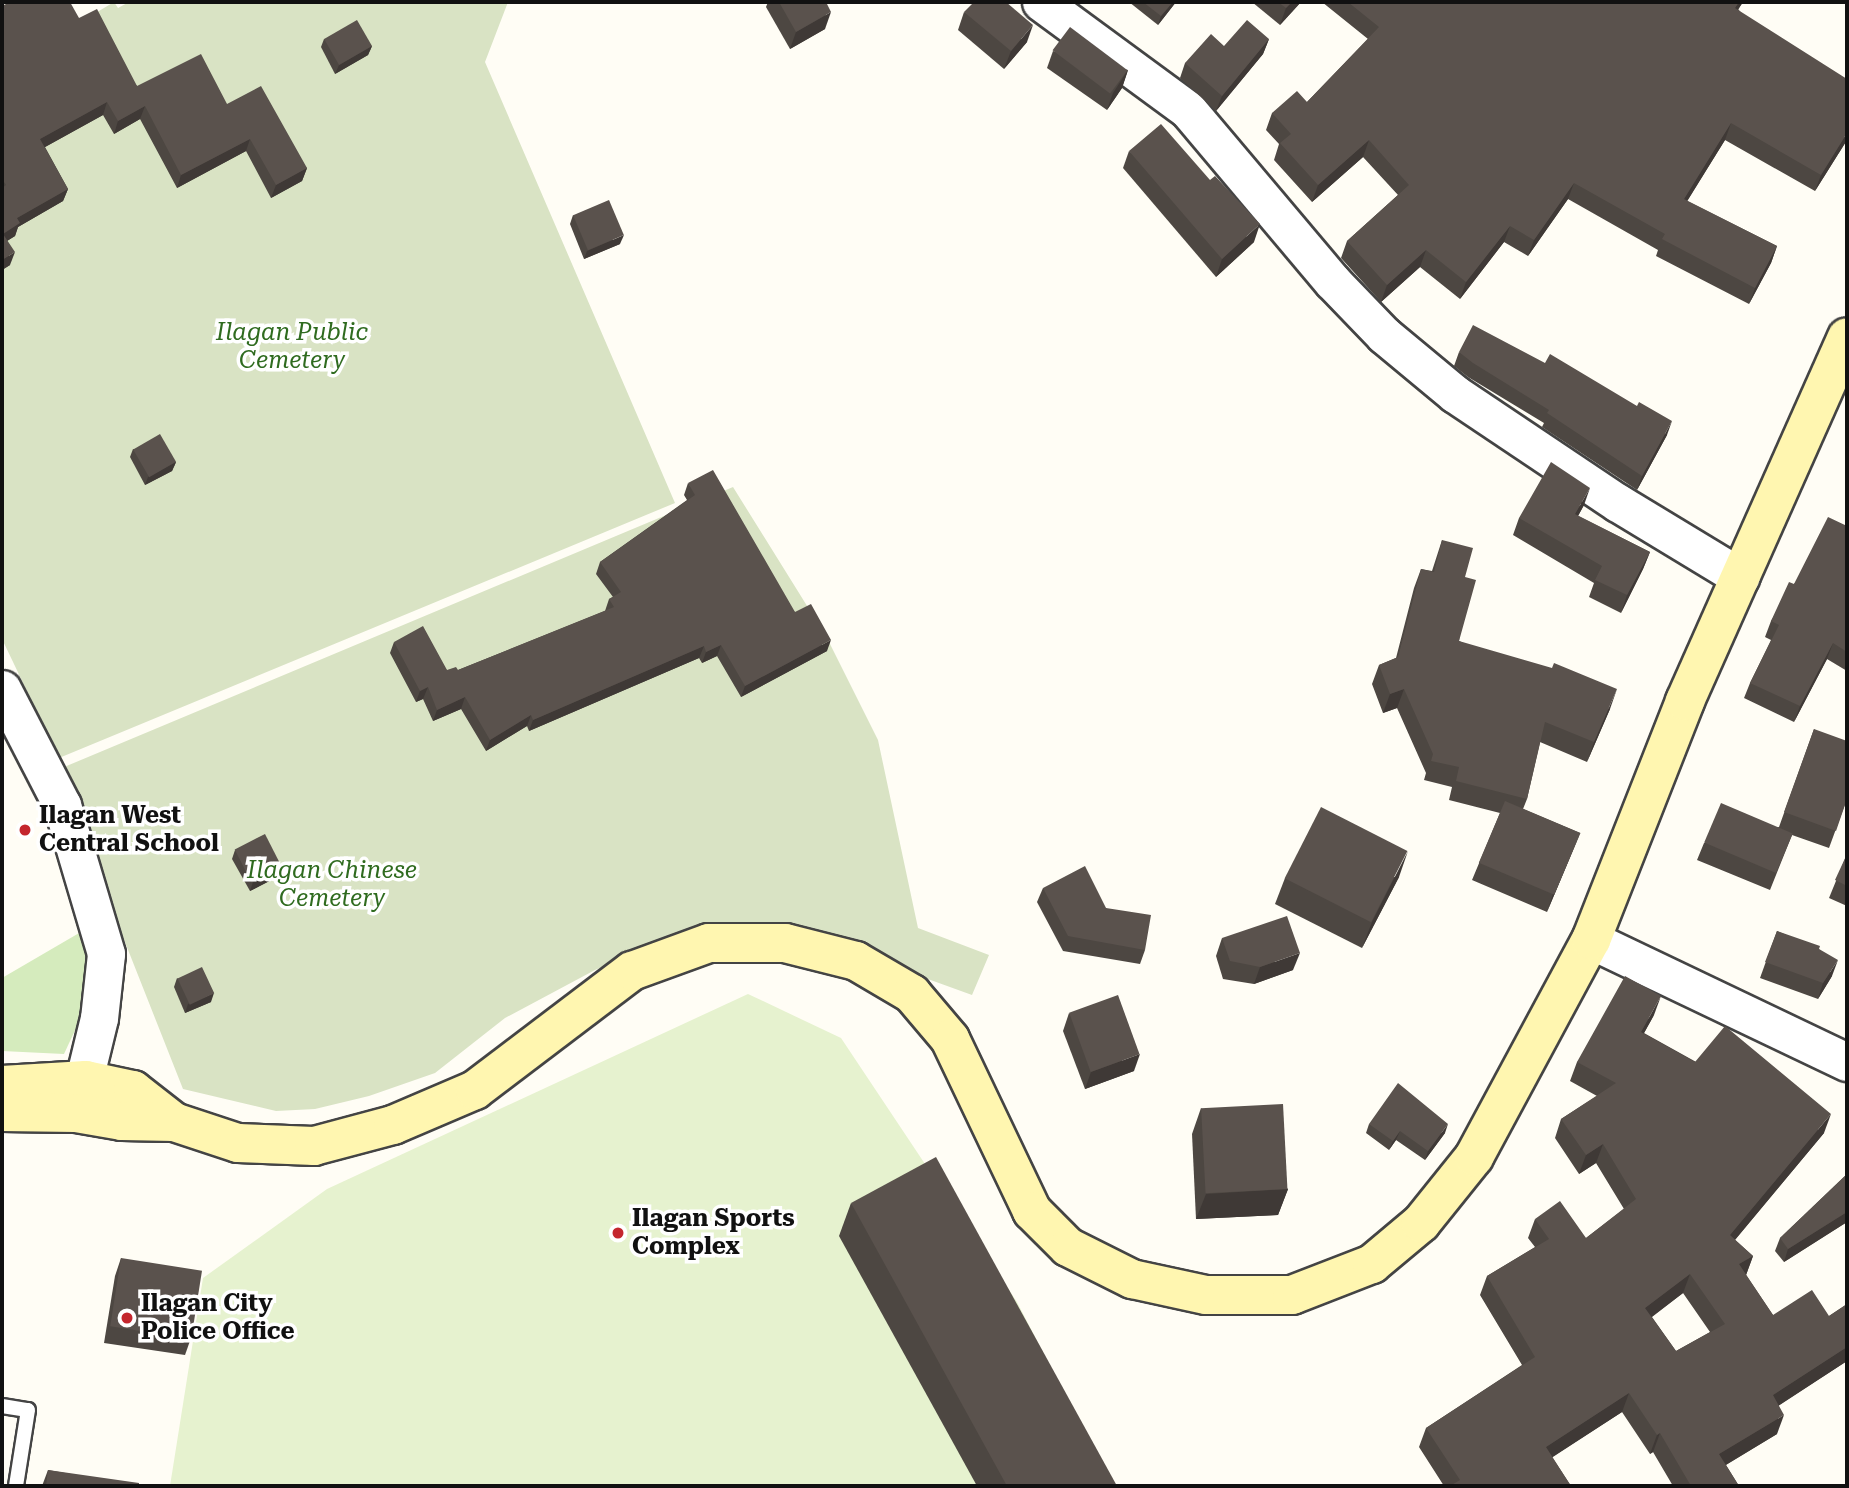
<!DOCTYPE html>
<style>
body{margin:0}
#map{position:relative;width:1849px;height:1488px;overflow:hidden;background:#fffdf5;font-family:"Roboto Serif",serif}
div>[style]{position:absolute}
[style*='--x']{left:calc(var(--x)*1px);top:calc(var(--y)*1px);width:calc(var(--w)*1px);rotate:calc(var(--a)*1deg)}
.green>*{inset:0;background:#d5ebbd}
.cemetery>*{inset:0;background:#d9e3c4}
.pitch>*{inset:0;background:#e6f2cf}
.roads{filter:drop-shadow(2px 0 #444) drop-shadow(-2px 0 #444) drop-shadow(0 2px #444) drop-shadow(0 -2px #444)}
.service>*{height:14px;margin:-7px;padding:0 7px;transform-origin:7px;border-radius:7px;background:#fff}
.tertiary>*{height:37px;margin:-18.5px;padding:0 18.5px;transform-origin:18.5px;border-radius:18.5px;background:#fff}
.secondary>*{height:38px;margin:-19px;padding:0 19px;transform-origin:19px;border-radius:19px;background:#fff6b0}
.wall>*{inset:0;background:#4d4742}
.shaded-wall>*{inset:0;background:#3f3936}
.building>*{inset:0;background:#5a524d;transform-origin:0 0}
.dots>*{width:19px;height:19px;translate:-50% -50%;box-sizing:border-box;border:4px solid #fff;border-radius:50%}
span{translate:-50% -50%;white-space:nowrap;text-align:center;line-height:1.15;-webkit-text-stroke:7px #fff;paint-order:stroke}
.park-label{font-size:24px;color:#2f6b1f;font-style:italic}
.poi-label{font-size:24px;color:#111;font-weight:700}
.left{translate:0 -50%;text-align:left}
.frame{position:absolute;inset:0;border:4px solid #111;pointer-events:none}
</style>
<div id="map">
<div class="green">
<i style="clip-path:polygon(86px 929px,90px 998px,64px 1054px,2px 1051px,2px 978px)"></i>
</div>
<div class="cemetery">
<i style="clip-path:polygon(114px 2px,118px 8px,129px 2px,508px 2px,485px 62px,675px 503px,59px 758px,2px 639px,2px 69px)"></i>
<i style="clip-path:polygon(733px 487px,827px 638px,878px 740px,918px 928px,989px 955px,972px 995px,892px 966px,828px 934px,759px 924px,691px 928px,595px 970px,505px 1018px,435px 1073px,369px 1096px,315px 1109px,276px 1111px,183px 1089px,57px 770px)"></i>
</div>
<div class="pitch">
<i style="clip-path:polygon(748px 994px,841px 1038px,1017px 1302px,1112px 1486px,170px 1486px,203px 1278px,327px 1189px)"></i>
</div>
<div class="roads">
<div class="service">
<i style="--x:2;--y:1406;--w:26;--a:9"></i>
<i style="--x:28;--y:1410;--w:77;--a:99"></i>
</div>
<div class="tertiary">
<i style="--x:1041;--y:2;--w:182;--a:36.3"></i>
<i style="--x:1188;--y:110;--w:224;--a:49.9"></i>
<i style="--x:1332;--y:281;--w:75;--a:46.1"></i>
<i style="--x:1384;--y:335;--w:92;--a:39.7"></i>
<i style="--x:1455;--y:394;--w:196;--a:33.8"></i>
<i style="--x:1618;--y:503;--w:143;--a:31.2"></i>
<i style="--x:2;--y:689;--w:131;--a:62.7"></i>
<i style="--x:62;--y:805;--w:155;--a:73.5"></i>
<i style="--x:106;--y:954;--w:64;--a:96.2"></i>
<i style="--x:99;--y:1018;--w:93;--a:103.7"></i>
<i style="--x:1591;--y:940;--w:284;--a:25.5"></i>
</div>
<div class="secondary">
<i style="--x:2;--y:1085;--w:84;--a:-3.4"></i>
<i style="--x:86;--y:1080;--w:48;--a:12"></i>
<i style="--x:133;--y:1090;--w:52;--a:38"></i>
<i style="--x:2;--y:1112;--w:74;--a:0.8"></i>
<i style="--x:76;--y:1113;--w:47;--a:9.9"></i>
<i style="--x:122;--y:1121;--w:52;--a:1.1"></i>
<i style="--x:174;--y:1122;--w:67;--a:18.2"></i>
<i style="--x:238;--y:1143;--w:76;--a:2.3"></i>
<i style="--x:314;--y:1146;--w:82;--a:-14.9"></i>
<i style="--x:393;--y:1125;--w:89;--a:-23.1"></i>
<i style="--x:475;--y:1090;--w:197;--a:-37.2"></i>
<i style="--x:632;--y:971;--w:82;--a:-20"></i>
<i style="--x:709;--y:943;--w:76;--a:0"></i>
<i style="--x:785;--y:943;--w:73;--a:14.2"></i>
<i style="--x:856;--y:961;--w:65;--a:30.5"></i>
<i style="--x:912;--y:994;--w:59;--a:49.8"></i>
<i style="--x:950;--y:1039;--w:191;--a:64.5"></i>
<i style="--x:1032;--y:1211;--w:51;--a:45"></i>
<i style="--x:1068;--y:1247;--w:72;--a:26.6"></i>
<i style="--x:1132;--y:1279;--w:76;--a:12.2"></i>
<i style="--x:1206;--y:1295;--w:86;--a:0"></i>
<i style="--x:1292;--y:1295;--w:86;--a:-21.2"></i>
<i style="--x:1372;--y:1264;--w:64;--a:-39.9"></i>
<i style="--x:1421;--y:1223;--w:85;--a:-51.2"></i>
<i style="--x:1474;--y:1157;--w:247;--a:-61.7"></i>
<i style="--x:1591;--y:940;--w:257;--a:-68.5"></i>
<i style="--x:1685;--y:701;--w:398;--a:-66"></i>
</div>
</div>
<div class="wall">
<i style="clip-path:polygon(768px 2px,826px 2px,825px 29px,790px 49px,766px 7px)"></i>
<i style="clip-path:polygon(1129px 2px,1176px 2px,1158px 25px)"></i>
<i style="clip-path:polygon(1252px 2px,1301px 2px,1280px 25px)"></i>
<i style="clip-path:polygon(1322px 2px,1743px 2px,1738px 9px,1847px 140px,1815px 191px,1725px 140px,1687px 201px,1777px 246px,1771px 263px,1749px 304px,1656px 256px,1658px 250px,1568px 199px,1528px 256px,1504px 242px,1460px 299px,1420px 267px,1381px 302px,1341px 258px,1347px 241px,1398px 195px,1363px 157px,1312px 202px,1274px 160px,1279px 144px,1266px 130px,1272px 113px,1307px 102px,1368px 39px)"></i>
<i style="clip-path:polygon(2px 6px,79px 18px,137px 86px,227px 104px,307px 168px,302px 181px,271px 198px,246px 151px,177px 188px,140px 119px,114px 134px,103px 115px,45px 147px,68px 189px,63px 201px,18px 227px,15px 236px,7px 241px,10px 265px,2px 270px)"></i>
<i style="clip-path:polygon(964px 12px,1027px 42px,1004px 69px,958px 30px)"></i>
<i style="clip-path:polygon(324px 39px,372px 46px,368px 55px,335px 74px,321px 47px)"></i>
<i style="clip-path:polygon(1269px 39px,1263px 54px,1216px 111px,1180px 78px,1185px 63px)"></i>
<i style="clip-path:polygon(1053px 51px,1128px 70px,1122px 88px,1107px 110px,1047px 68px)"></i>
<i style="clip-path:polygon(1129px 151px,1254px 242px,1216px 277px,1123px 168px)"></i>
<i style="clip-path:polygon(573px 215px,620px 244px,584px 259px,570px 224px)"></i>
<i style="clip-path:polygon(1459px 352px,1667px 435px,1637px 490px,1542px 427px,1544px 423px,1468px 377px,1454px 366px)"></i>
<i style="clip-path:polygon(133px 449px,176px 462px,172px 471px,145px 485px,130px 457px)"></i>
<i style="clip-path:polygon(688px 483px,827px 651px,741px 697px,717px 656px,702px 663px,699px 658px,529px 731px,527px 726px,486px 751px,461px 709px,433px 721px,423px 699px,416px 702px,390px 653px,394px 642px,447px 670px,458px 670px,605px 611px,609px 599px,613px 597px,596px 574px,600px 562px,687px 500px,684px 495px)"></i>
<i style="clip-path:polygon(1584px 505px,1578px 516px,1650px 552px,1643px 569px,1621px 613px,1589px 597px,1594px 583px,1513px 535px,1519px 518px)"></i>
<i style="clip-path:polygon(1847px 526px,1847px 671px,1827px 659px,1794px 722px,1744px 698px,1750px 683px,1771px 640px,1765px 637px,1771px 621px,1794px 584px)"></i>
<i style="clip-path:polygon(1442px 540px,1465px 577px,1459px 641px,1610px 709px,1587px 762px,1540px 742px,1527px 799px,1523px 809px,1580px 833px,1573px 850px,1547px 912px,1472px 880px,1500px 813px,1449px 800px,1452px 787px,1424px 780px,1426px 773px,1397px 708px,1383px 713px,1372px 684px,1379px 665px,1396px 658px,1414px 588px,1421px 569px,1432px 571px)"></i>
<i style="clip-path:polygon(1814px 729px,1847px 799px,1829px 848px,1792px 835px,1770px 890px,1697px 860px,1704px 843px,1779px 827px)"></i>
<i style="clip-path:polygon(235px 850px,282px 867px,279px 876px,250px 891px,232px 859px)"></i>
<i style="clip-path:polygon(1847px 854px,1847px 906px,1829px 898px)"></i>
<i style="clip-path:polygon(1399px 877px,1362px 948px,1275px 904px,1285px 878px)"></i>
<i style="clip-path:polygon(1043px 888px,1106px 908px,1145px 950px,1140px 964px,1063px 951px,1037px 902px)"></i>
<i style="clip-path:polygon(1777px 931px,1819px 949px,1832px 976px,1818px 999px,1760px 978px)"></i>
<i style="clip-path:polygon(1222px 938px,1293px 970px,1254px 984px,1223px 979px,1216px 956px)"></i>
<i style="clip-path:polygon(177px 978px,211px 1002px,185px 1013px,174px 987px)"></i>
<i style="clip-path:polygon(1069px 1013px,1134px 1071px,1085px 1089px,1063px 1031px)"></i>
<i style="clip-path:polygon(evenodd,1654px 1015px,1644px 1033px,1824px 1133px,1735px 1240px,1753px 1256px,1746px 1275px,1773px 1315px,1829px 1316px,1847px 1304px,1847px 1361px,1779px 1405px,1777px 1434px,1726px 1465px,1739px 1486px,1673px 1486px,1653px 1452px,1650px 1454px,1622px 1412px,1552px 1457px,1571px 1486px,1444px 1486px,1419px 1447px,1426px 1428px,1522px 1365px,1480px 1295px,1487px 1276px,1535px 1247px,1528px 1238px,1535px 1219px,1586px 1238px,1624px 1209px,1596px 1163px,1579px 1174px,1555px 1138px,1561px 1119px,1597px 1096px,1570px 1081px,1577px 1062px,1654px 1015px,1683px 1293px,1710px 1332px,1676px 1351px,1652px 1317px,1683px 1293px)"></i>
<i style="clip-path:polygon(1201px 1108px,1288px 1189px,1278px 1215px,1196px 1219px,1192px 1134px)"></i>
<i style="clip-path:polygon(1369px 1124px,1445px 1133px,1425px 1160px,1396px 1140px,1389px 1150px,1366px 1133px)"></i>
<i style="clip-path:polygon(1847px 1174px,1847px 1222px,1784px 1262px,1775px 1251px,1780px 1238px)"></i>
<i style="clip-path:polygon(851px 1203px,1117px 1486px,977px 1486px,839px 1236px)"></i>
<i style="clip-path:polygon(121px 1258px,191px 1338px,185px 1355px,104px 1343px,115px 1276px)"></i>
<i style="clip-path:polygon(48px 1470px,139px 1486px,42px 1486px)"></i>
</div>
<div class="shaded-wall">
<i style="clip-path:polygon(1173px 2px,1176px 2px,1158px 25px,1161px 16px)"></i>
<i style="clip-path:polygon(1292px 2px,1301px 2px,1280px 25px,1286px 8px)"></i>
<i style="clip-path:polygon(1739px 2px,1743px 2px,1729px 24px,1735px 8px)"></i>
<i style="clip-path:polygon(831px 12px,825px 29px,790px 49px,796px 32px)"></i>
<i style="clip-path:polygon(1033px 25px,1027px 42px,1004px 69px,1011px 51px)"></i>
<i style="clip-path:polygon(1269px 39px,1263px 54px,1216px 111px,1222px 96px)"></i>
<i style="clip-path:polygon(372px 46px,368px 55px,335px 74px,339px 65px)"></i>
<i style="clip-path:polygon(1128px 70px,1122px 88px,1107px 110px,1113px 93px)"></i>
<i style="clip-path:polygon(107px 102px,103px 115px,36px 152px,40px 139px)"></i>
<i style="clip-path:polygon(145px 106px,140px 119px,114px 134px,118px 121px)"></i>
<i style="clip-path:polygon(1731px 123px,1725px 140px,1678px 216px,1684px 199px)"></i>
<i style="clip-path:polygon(1847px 133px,1847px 140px,1815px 191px,1821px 175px)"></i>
<i style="clip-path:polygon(250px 139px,246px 151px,177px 188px,181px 175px)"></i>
<i style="clip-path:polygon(1369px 140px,1363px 157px,1312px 202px,1318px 185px)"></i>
<i style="clip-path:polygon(307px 168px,302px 181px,271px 198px,276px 185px)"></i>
<i style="clip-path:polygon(1574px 183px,1568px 199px,1528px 256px,1534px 240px)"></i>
<i style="clip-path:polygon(68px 189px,63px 201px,18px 227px,15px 236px,2px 244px,3px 234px,17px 218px)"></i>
<i style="clip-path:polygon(1260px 224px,1254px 242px,1216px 277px,1222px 259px)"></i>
<i style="clip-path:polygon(1510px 226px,1504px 242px,1460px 299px,1466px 282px)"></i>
<i style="clip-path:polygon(624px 235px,620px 244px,584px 259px,587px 251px)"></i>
<i style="clip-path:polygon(1777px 246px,1771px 263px,1749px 304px,1755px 288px)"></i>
<i style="clip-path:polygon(1426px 250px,1420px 267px,1381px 302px,1387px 285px)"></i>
<i style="clip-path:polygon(15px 252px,10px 265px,2px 270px,2px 260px)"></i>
<i style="clip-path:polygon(1672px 421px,1667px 435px,1637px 490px,1642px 476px)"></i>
<i style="clip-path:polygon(176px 462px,172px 471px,145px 485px,148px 477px)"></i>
<i style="clip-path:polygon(1590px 488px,1584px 505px,1569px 532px,1575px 514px)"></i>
<i style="clip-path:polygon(1650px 552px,1643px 569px,1621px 613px,1627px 595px)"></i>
<i style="clip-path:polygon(831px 640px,827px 651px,741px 697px,745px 686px)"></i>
<i style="clip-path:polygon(1833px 643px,1827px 659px,1794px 722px,1800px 706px)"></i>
<i style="clip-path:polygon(721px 645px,717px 656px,702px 663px,706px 652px)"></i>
<i style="clip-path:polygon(704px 646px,699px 658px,529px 731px,533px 720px)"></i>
<i style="clip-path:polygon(428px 687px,423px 699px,416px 702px,420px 691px)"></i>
<i style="clip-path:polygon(1404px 689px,1397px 708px,1383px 713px,1390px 694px)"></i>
<i style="clip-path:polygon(1617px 689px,1610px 709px,1587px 762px,1594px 742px)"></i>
<i style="clip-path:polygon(465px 697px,461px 709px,433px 721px,437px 710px)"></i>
<i style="clip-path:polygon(531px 715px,527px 726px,486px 751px,490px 740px)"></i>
<i style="clip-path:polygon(1580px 833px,1573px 850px,1547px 912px,1553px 894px)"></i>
<i style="clip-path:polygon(1408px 851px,1399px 877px,1362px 948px,1372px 922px)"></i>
<i style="clip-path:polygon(282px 867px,279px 876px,250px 891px,253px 882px)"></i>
<i style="clip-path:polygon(1300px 953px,1293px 970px,1254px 984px,1260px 967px)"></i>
<i style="clip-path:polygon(1838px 960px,1832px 976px,1818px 999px,1823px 983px)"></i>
<i style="clip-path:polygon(214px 993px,211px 1002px,185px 1013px,188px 1004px)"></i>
<i style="clip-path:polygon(1661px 996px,1654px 1015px,1634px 1051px,1641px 1032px)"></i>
<i style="clip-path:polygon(1140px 1054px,1134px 1071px,1085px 1089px,1091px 1072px)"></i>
<i style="clip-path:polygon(1831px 1114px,1824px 1133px,1723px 1254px,1730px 1235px)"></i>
<i style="clip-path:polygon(1448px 1124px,1445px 1133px,1425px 1160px,1428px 1151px)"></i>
<i style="clip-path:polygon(1400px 1131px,1396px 1140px,1389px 1150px,1393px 1141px)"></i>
<i style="clip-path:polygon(1603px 1144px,1596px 1163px,1579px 1174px,1586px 1155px)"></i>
<i style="clip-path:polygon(1288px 1189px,1278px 1215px,1196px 1219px,1206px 1194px)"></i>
<i style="clip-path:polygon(1847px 1212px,1847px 1222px,1784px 1262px,1788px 1249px)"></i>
<i style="clip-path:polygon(1753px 1256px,1746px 1275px,1739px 1264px)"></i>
<i style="clip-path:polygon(1690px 1274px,1683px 1293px,1638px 1327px,1645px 1308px)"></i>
<i style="clip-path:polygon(1847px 1347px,1847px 1361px,1766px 1414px,1773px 1395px)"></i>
<i style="clip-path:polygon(1629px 1393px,1622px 1412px,1539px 1466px,1546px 1447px)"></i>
<i style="clip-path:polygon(1784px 1415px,1777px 1434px,1712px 1473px,1719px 1454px)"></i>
<i style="clip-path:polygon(1660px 1433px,1653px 1452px,1650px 1454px,1657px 1435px)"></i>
</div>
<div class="building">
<i style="clip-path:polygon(10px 2px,70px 2px,79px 18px,97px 9px,137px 86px,201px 54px,227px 104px,261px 86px,307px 168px,276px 185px,250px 139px,181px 175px,145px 106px,118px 121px,107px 102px,40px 139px,68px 189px,17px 218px,20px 223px,3px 234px,15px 252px,2px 260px,2px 188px,6px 185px,2px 179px,2px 6px)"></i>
<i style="clip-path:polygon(779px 2px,826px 2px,831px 12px,796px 32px)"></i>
<i style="clip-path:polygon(974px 2px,1006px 2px,1033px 25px,1011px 51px,964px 12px)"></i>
<i style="clip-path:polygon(1143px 2px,1173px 2px,1161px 16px)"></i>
<i style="clip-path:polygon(1278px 2px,1292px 2px,1286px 8px)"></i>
<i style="clip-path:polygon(1348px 2px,1739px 2px,1735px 8px,1847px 79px,1847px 133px,1821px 175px,1731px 123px,1684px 199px,1777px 246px,1755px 288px,1662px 239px,1665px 234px,1574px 183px,1534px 240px,1510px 226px,1466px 282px,1426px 250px,1387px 285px,1347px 241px,1409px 185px,1369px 140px,1318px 185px,1280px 143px,1291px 134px,1272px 113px,1297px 91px,1307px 102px,1379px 27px)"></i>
<i style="left:357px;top:20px;width:30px;height:38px;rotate:60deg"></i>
<i style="clip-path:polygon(1247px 20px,1269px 39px,1222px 96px,1185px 63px,1211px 34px,1224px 46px)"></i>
<i style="left:1070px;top:27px;width:72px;height:29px;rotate:37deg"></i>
<i style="clip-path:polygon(1161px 124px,1210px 180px,1215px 176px,1260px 224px,1222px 259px,1129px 151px)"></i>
<i style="left:609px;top:200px;width:38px;height:39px;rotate:67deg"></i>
<i style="clip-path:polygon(1473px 325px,1545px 363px,1550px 354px,1637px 406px,1639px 402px,1672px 421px,1642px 476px,1547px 413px,1549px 410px,1473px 363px,1459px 352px)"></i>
<i style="left:160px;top:434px;width:32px;height:31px;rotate:60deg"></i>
<i style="clip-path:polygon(1551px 462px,1590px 488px,1575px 514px,1650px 552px,1627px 595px,1595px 580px,1602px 566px,1519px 518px)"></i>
<i style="clip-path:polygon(713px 470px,795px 612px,811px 604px,831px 640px,745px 686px,721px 645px,706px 652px,704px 646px,533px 720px,531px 715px,490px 740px,465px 697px,437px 710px,428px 687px,420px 691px,394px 642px,423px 626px,447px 670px,456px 667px,458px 670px,614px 607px,609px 599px,621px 592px,600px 562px,695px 495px,688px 483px)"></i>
<i style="clip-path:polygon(1828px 517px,1847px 526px,1847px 652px,1833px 643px,1800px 706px,1750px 683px,1779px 625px,1771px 621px,1789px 582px,1794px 584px)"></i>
<i style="clip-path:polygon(1442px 540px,1473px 548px,1465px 577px,1476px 580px,1459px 641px,1552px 668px,1554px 663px,1617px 689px,1594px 742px,1545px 722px,1527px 799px,1456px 781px,1459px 767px,1431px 761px,1433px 754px,1404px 689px,1390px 694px,1379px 665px,1398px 657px,1421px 569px,1434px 572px)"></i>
<i style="clip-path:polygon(1814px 729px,1847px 741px,1847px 799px,1836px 831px,1784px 812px)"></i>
<i style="left:1505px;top:801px;width:82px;height:67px;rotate:23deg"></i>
<i style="left:1721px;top:803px;width:78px;height:43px;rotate:23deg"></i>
<i style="left:1321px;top:807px;width:97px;height:80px;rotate:27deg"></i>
<i style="left:265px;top:834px;width:37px;height:34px;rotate:63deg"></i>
<i style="clip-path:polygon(1847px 854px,1847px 886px,1835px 880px)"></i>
<i style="clip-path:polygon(1085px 866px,1106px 908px,1151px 915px,1145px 950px,1068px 936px,1043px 888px)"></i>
<i style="clip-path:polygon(1287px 916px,1300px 953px,1260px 967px,1230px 961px,1222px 938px)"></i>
<i style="clip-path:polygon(1777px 931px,1820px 946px,1819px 949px,1838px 960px,1823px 983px,1765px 962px)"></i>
<i style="left:202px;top:967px;width:29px;height:27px;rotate:65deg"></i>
<i style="clip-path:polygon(evenodd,1625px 976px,1661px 996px,1641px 1032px,1695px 1062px,1725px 1026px,1831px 1114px,1730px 1235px,1753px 1256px,1739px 1264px,1773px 1315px,1812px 1290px,1829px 1316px,1847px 1304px,1847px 1347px,1773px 1395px,1784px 1415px,1719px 1454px,1739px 1486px,1691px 1486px,1660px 1433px,1657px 1435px,1629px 1393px,1546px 1447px,1571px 1486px,1450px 1486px,1460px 1480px,1426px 1428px,1535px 1357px,1487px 1276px,1549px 1239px,1535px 1219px,1560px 1201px,1586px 1238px,1636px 1199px,1603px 1144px,1586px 1155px,1561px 1119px,1616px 1083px,1577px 1062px,1625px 976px,1690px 1274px,1725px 1324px,1676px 1351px,1645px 1308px,1690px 1274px)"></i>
<i style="left:1118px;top:995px;width:63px;height:52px;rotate:70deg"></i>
<i style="clip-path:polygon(1398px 1083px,1448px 1124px,1428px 1151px,1400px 1131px,1393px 1141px,1369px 1124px)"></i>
<i style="left:1283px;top:1104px;width:85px;height:82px;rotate:87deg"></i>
<i style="clip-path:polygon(936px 1157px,1117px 1486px,1007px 1486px,851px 1203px)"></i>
<i style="clip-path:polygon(1847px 1174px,1847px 1212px,1788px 1249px,1780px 1238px)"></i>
<i style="left:121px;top:1258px;width:82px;height:69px;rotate:9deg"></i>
<i style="clip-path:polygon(48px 1470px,139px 1483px,139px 1486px,46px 1486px)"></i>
</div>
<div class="dots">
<i style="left:25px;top:830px;background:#c4262e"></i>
<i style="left:618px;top:1233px;background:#c4262e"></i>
<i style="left:127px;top:1318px;background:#c4262e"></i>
</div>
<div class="park-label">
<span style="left:292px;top:347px">Ilagan Public<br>Cemetery</span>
<span style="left:332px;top:885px">Ilagan Chinese<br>Cemetery</span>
</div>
<div class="poi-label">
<span class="left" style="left:39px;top:830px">Ilagan West<br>Central School</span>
<span class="left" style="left:632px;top:1233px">Ilagan Sports<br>Complex</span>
<span class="left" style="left:141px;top:1318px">Ilagan City<br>Police Office</span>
</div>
<div class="frame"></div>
</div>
